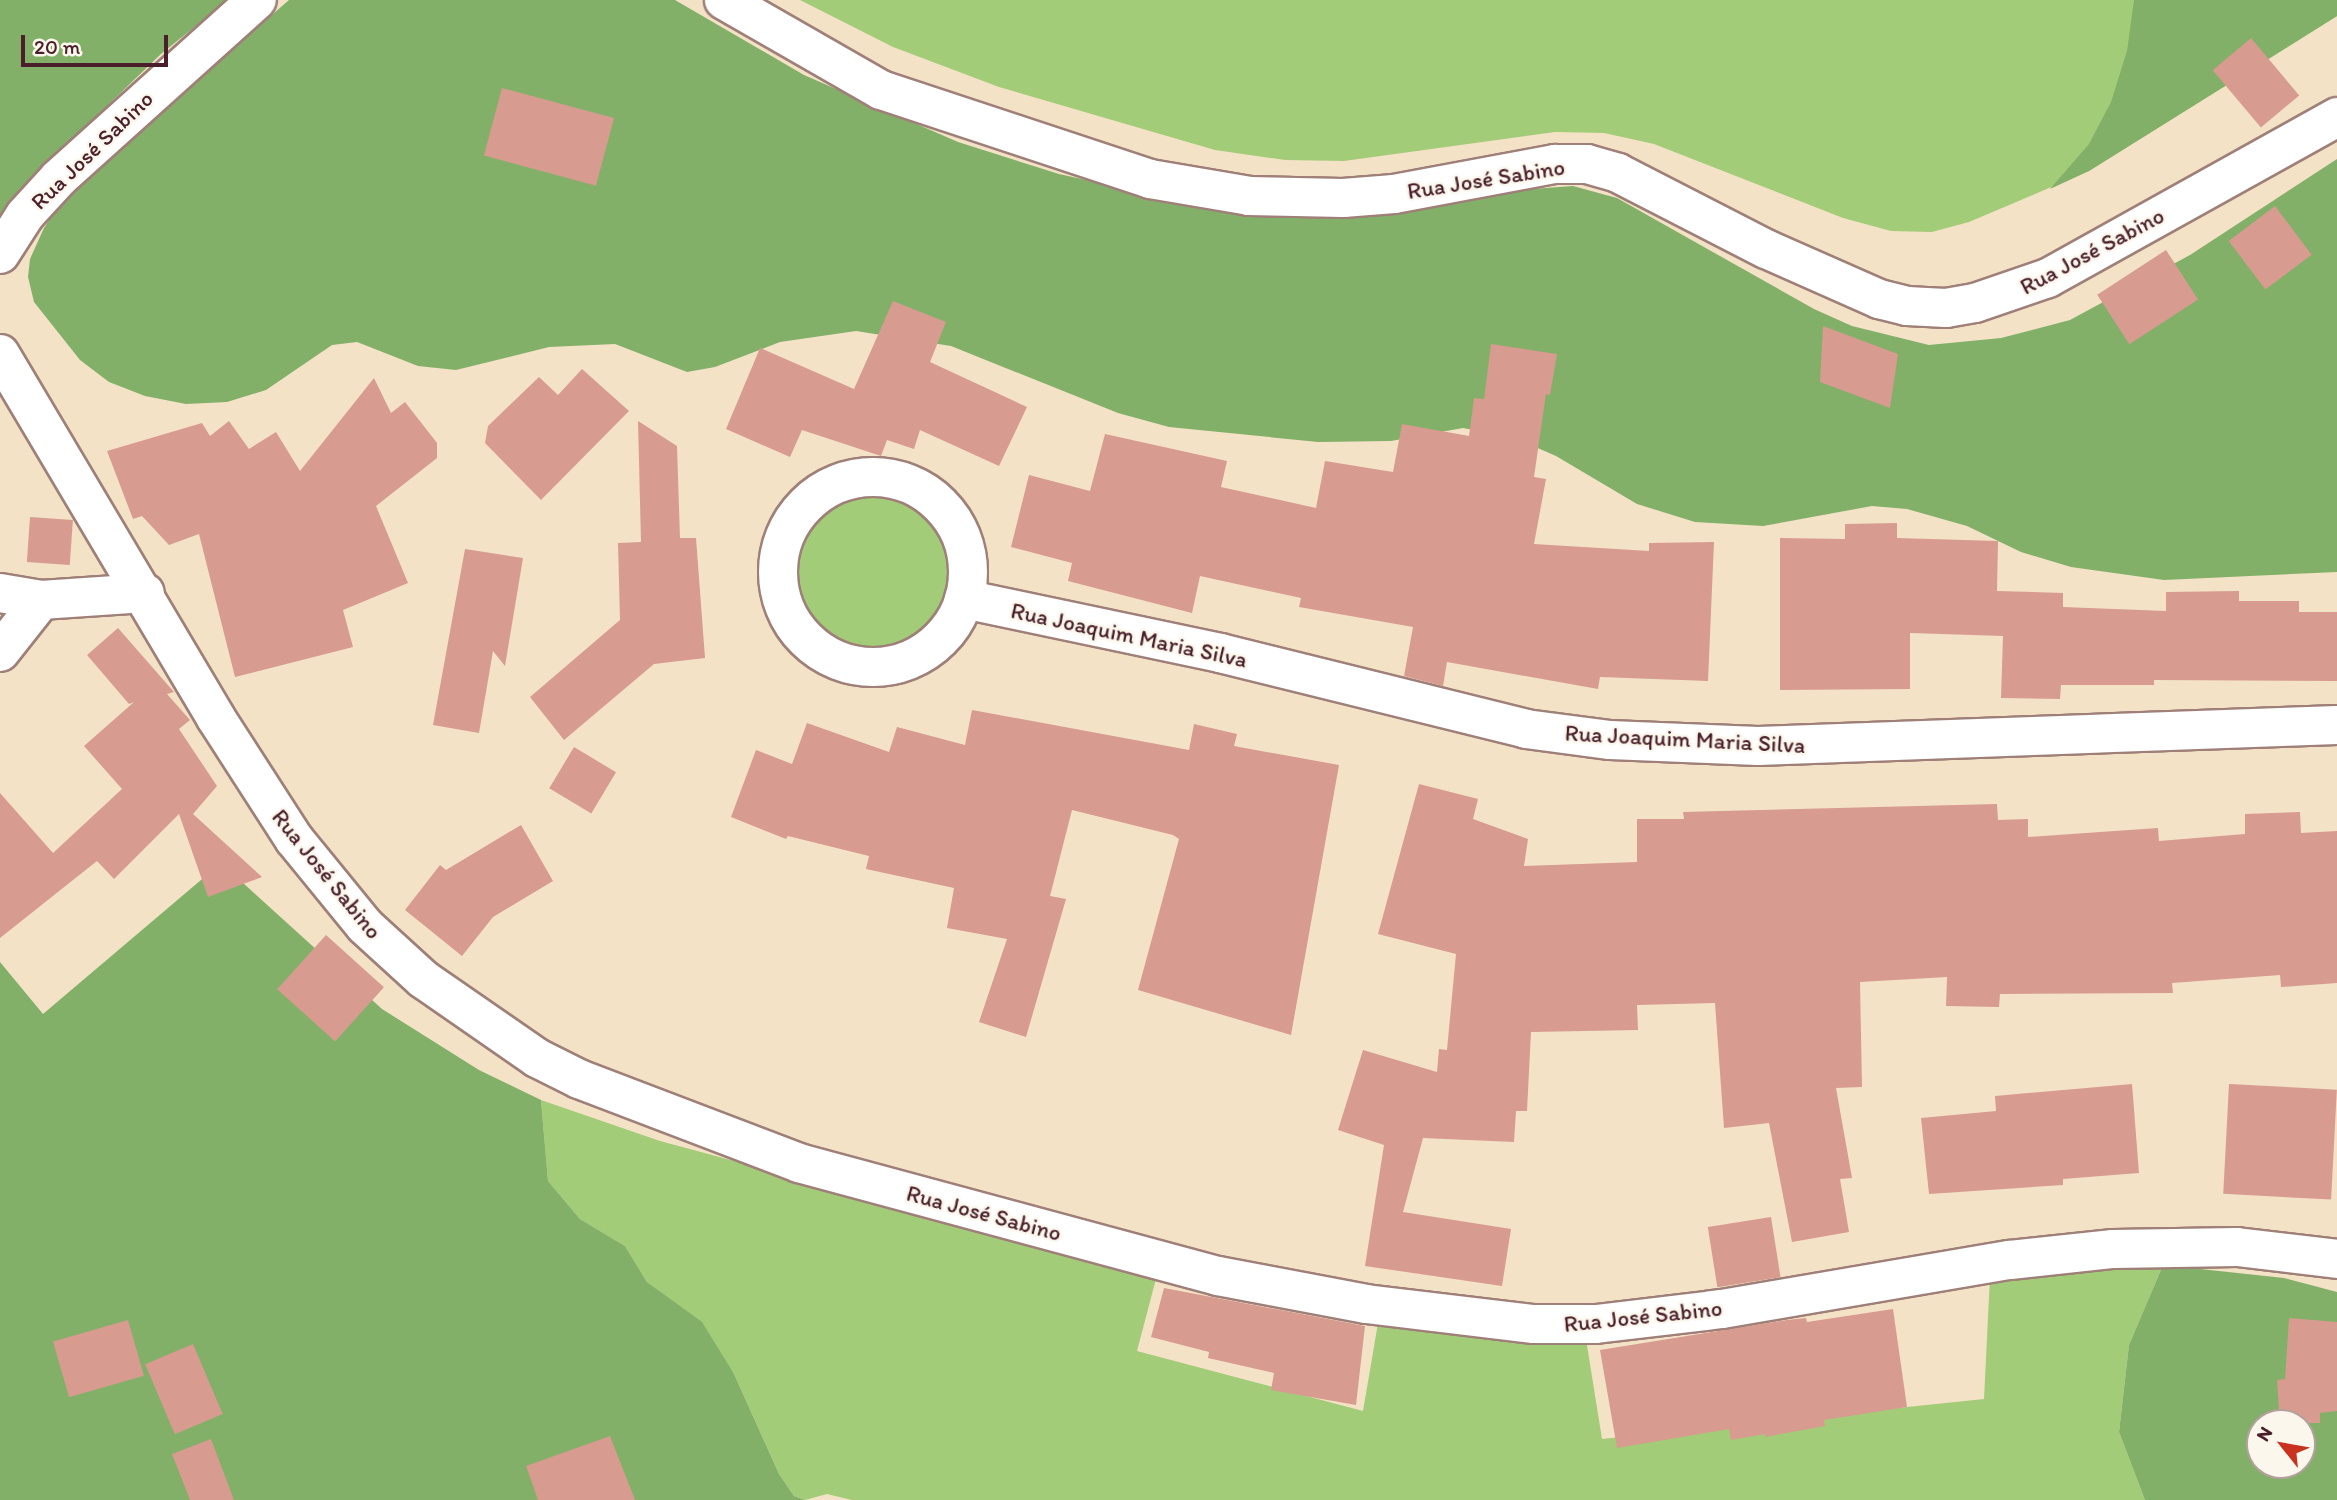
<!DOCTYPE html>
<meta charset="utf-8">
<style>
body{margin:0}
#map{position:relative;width:2337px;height:1500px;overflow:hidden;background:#f4e2c7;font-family:Itim,sans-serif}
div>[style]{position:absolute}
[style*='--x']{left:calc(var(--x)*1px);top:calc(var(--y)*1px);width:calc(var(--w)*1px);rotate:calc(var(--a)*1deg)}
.green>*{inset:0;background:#a3cc78}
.round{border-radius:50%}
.forest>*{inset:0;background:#82b068}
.building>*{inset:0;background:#d79b8f;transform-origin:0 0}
.roads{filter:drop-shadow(2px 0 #9f8079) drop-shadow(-2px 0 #9f8079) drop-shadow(0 2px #9f8079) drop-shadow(0 -2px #9f8079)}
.minor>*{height:38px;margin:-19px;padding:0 19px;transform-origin:19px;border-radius:19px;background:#fff}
.minor>.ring{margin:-19px;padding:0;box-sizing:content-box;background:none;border:38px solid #fff;border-radius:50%}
span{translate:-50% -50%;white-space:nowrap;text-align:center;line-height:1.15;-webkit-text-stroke:5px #fbf7ec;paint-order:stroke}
.street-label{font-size:23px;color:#4a1f2b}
.north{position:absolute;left:2246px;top:1409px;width:70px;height:70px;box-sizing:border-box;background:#fbf7ec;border:2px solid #b4a19f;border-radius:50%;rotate:301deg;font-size:19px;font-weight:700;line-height:28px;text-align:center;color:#4a1f2b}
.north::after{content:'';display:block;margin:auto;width:24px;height:32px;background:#c8321e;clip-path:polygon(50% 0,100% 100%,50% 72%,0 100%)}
.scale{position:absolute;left:21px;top:35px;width:147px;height:32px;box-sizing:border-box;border:4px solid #4a1f2b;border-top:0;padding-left:9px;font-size:21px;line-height:24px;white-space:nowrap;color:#4a1f2b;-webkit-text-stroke:5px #fbf7ec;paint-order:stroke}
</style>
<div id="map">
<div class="green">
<i style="clip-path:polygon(800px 0,2337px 0,2337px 16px,2089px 171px,1969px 222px,1932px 232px,1891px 231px,1843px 218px,1654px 144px,1604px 133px,1555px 132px,1344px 161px,1285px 160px,1215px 150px,999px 87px,893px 47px)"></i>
<i class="round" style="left:789px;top:487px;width:168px;height:168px"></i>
<i style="clip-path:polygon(541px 1100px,660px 1141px,1157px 1275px,1137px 1351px,1363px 1411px,1378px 1323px,1586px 1339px,1602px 1439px,1984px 1399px,1990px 1277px,2163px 1265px,2129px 1345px,2119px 1432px,2145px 1500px,852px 1500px,827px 1494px,805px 1500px,794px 1496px,779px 1474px,734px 1374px,683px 1309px,647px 1282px,625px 1246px,580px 1219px,548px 1181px)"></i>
</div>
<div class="forest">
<i style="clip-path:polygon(0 0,228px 0,161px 54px,63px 148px,0 222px)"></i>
<i style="clip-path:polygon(289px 0,675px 0,804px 75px,958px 142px,1059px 174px,1228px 211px,1573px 186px,1617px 198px,1814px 309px,1852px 326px,1929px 345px,2001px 338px,2070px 320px,2190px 255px,2337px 159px,2337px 572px,2164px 580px,2071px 567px,2021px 552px,1967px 526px,1907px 509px,1872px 506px,1763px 526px,1695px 522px,1637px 504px,1556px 456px,1515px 438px,1463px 428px,1391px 441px,1318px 442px,1169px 427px,1118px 413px,951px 346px,856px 331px,780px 342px,715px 367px,687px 372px,615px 344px,549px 347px,456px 370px,418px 366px,357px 342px,332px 345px,266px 390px,227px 402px,186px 404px,145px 396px,109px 382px,80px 360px,34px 302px,28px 277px,30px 259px,44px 228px,66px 195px)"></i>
<i style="clip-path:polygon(2134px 0,2337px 0,2337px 16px,2089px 171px,2050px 189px,2089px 144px,2111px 102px,2127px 51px)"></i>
<i style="clip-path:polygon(221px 863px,382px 1009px,479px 1070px,541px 1100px,548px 1181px,580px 1219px,625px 1246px,647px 1282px,702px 1322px,734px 1374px,779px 1474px,794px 1496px,805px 1500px,0 1500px,0 962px,43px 1014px)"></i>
<i style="clip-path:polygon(evenodd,2163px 1265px,2284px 1278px,2337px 1292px,2337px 1500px,2145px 1500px,2119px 1432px,2129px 1345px,2163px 1265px,2260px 1423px,2302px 1423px,2302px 1465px,2260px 1465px,2260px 1423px)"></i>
</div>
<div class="building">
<i style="left:2251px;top:38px;width:75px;height:50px;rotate:50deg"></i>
<i style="left:502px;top:88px;width:116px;height:70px;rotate:15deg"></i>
<i style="left:2275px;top:206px;width:61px;height:58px;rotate:53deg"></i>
<i style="left:2166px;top:250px;width:59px;height:82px;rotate:57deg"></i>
<i style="clip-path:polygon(893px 301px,946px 322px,930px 362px,1027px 407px,999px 466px,920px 430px,914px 449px,887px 440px,881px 456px,802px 430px,790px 457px,726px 429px,760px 348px,854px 389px)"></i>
<i style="clip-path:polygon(1823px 326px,1898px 354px,1890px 408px,1820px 382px)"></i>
<i style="clip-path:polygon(1491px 344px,1557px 354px,1550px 395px,1546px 394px,1534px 477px,1546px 479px,1534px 544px,1649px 551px,1649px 543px,1714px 542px,1708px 681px,1600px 677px,1598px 689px,1447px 662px,1443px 686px,1404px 676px,1413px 627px,1299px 607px,1301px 598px,1200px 576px,1192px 613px,1068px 581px,1072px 563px,1011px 547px,1029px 475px,1090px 491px,1105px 434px,1227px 461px,1221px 487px,1316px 508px,1325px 461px,1393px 472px,1402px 424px,1469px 436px,1474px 398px,1484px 399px)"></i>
<i style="clip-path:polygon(582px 369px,629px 411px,541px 500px,485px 443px,488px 426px,539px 377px,558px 395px)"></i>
<i style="clip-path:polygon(374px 378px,391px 413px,405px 402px,437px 443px,437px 458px,376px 506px,408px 583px,343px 610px,353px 647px,235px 677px,199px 534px,169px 545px,142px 516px,133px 519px,107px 451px,202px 423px,210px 436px,229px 421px,249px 449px,276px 432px,300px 471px)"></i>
<i style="clip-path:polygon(638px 421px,677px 446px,680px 538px,696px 538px,705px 658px,654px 664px,564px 740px,530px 697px,620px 620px,618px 543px,641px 542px)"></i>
<i style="left:30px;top:517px;width:43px;height:45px;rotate:4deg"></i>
<i style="clip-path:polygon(1897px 523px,1897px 538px,1998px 541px,1997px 591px,2063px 593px,2063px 607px,2166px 611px,2166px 592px,2239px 591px,2239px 601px,2299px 601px,2299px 612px,2337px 612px,2337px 681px,2154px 680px,2154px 685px,2061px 685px,2060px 699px,2001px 698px,2003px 636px,1910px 633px,1910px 689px,1780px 690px,1780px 538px,1845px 539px,1845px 524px)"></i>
<i style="clip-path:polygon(465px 549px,523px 558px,505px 666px,493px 651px,479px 733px,433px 725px)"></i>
<i style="clip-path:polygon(118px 628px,174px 692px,167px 694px,190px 720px,179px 729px,217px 786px,193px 814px,262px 877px,208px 897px,179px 814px,114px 879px,97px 861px,0 938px,0 793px,53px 853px,122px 789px,84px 746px,134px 702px,129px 704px,87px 655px)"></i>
<i style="clip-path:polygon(972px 710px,1189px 750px,1194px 724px,1237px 734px,1234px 746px,1339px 765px,1291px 1035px,1138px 990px,1179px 839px,1173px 835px,1072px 810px,1050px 896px,1066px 899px,1026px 1037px,979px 1022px,1007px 939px,947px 928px,954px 888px,866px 869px,869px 856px,788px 836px,786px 839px,731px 817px,756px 750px,792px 764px,807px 723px,889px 752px,897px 727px,965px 745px)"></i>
<i style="left:574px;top:747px;width:49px;height:48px;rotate:31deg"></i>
<i style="clip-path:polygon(1419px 784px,1478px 799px,1473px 819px,1528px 839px,1524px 866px,1637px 862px,1637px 819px,1684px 819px,1683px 812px,1997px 804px,1998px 820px,2028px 819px,2028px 837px,2158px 828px,2159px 841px,2245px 834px,2245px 814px,2300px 812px,2301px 833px,2337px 831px,2337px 983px,2281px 987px,2280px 975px,2172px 983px,2173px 993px,2000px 994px,1999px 1007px,1946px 1006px,1947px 977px,1860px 982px,1862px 1087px,1836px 1088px,1852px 1178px,1840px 1179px,1849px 1232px,1792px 1242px,1769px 1123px,1724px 1128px,1715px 1003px,1637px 1005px,1638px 1030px,1531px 1032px,1527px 1111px,1516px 1111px,1514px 1142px,1423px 1138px,1403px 1212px,1511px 1229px,1502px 1286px,1365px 1266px,1384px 1145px,1338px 1130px,1363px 1050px,1437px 1072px,1439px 1049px,1447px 1050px,1456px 954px,1378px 934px)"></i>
<i style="clip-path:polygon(521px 825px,553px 881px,493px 917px,462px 956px,405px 910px,440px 865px,446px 870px)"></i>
<i style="left:326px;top:935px;width:78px;height:73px;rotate:42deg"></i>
<i style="clip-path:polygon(2132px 1084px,2139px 1173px,2063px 1179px,2063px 1185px,1929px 1194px,1921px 1118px,1996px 1111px,1995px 1096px)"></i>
<i style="left:2229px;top:1084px;width:108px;height:110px;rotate:3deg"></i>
<i style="left:1771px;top:1217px;width:61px;height:64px;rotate:81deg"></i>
<i style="clip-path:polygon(1164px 1288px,1365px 1326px,1356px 1405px,1271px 1390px,1274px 1373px,1208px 1358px,1209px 1352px,1151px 1337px)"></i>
<i style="clip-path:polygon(1893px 1309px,1907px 1407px,1824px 1420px,1825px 1426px,1765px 1437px,1765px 1434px,1731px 1440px,1729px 1429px,1617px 1448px,1600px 1350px,1787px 1320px,1806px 1318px,1807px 1322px)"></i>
<i style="clip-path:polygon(2289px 1318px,2337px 1322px,2337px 1411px,2320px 1413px,2320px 1423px,2280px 1423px,2277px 1380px,2285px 1379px)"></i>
<i style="left:128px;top:1320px;width:58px;height:78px;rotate:74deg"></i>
<i style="left:193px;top:1344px;width:76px;height:52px;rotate:67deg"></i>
<i style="clip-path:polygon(610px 1436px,635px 1500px,538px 1500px,526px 1466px)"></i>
<i style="clip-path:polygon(211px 1439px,234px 1500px,190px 1500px,172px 1454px)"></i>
</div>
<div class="roads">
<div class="minor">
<i style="--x:724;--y:0;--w:181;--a:29.8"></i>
<i style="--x:881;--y:90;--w:283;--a:18.3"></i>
<i style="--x:1150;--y:179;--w:100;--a:9.7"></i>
<i style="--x:1249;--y:196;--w:94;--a:1.2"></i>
<i style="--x:1343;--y:198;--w:51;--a:-4.5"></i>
<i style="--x:1394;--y:194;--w:164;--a:-10.6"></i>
<i style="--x:1555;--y:164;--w:32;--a:0"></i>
<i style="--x:1587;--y:164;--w:32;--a:16"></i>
<i style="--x:1618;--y:173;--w:166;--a:27.2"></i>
<i style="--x:1766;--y:249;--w:124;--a:23.9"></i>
<i style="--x:1879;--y:299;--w:29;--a:14"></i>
<i style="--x:1907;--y:306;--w:39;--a:3"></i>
<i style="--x:1946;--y:308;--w:29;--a:-10"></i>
<i style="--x:1975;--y:303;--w:77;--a:-18.9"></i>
<i style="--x:2048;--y:278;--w:331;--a:-29.1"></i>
<i style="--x:0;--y:254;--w:46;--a:-57.3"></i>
<i style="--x:25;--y:215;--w:50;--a:-47.4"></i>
<i style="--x:59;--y:178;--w:266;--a:-42"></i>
<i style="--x:0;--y:354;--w:423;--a:59.3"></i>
<i style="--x:216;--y:718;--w:144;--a:57.2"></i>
<i style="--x:294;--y:839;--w:112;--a:50.8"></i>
<i style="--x:365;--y:926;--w:79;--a:42.4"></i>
<i style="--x:423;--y:979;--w:139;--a:34.7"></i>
<i style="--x:537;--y:1058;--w:47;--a:26.6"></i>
<i style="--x:579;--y:1079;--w:235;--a:20.9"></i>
<i style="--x:799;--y:1163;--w:434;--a:15.1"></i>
<i style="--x:1218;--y:1276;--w:151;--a:10.7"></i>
<i style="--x:1366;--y:1304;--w:169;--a:6.8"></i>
<i style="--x:1534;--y:1324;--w:62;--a:0"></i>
<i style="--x:1596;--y:1324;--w:127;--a:-6.8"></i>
<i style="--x:1722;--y:1309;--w:292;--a:-9.7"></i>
<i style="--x:2010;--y:1260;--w:104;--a:-6.1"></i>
<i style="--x:2113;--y:1249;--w:124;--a:-0.9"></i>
<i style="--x:2237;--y:1247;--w:101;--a:6.8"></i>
<i class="ring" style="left:778px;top:477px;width:152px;height:152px"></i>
<i style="--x:0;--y:593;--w:42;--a:9.7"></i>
<i style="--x:964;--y:599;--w:262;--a:11.9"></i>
<i style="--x:1220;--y:653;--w:315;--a:13.9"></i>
<i style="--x:1526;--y:729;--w:85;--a:7.5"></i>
<i style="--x:1610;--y:740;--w:148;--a:2.3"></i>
<i style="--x:1758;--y:746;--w:579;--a:-2.08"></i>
<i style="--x:0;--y:652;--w:66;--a:-51.7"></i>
<i style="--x:41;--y:600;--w:104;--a:-3.9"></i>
</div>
</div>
<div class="street-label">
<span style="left:92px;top:150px;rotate:-44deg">Rua José Sabino</span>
<span style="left:1486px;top:179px;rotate:-9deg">Rua José Sabino</span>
<span style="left:2092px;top:251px;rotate:-28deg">Rua José Sabino</span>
<span style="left:1129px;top:635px;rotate:12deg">Rua Joaquim Maria Silva</span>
<span style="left:1685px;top:739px;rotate:3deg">Rua Joaquim Maria Silva</span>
<span style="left:327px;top:874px;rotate:51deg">Rua José Sabino</span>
<span style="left:984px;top:1213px;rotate:15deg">Rua José Sabino</span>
<span style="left:1643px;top:1316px;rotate:-6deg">Rua José Sabino</span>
</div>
<div class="north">N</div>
<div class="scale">20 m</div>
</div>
